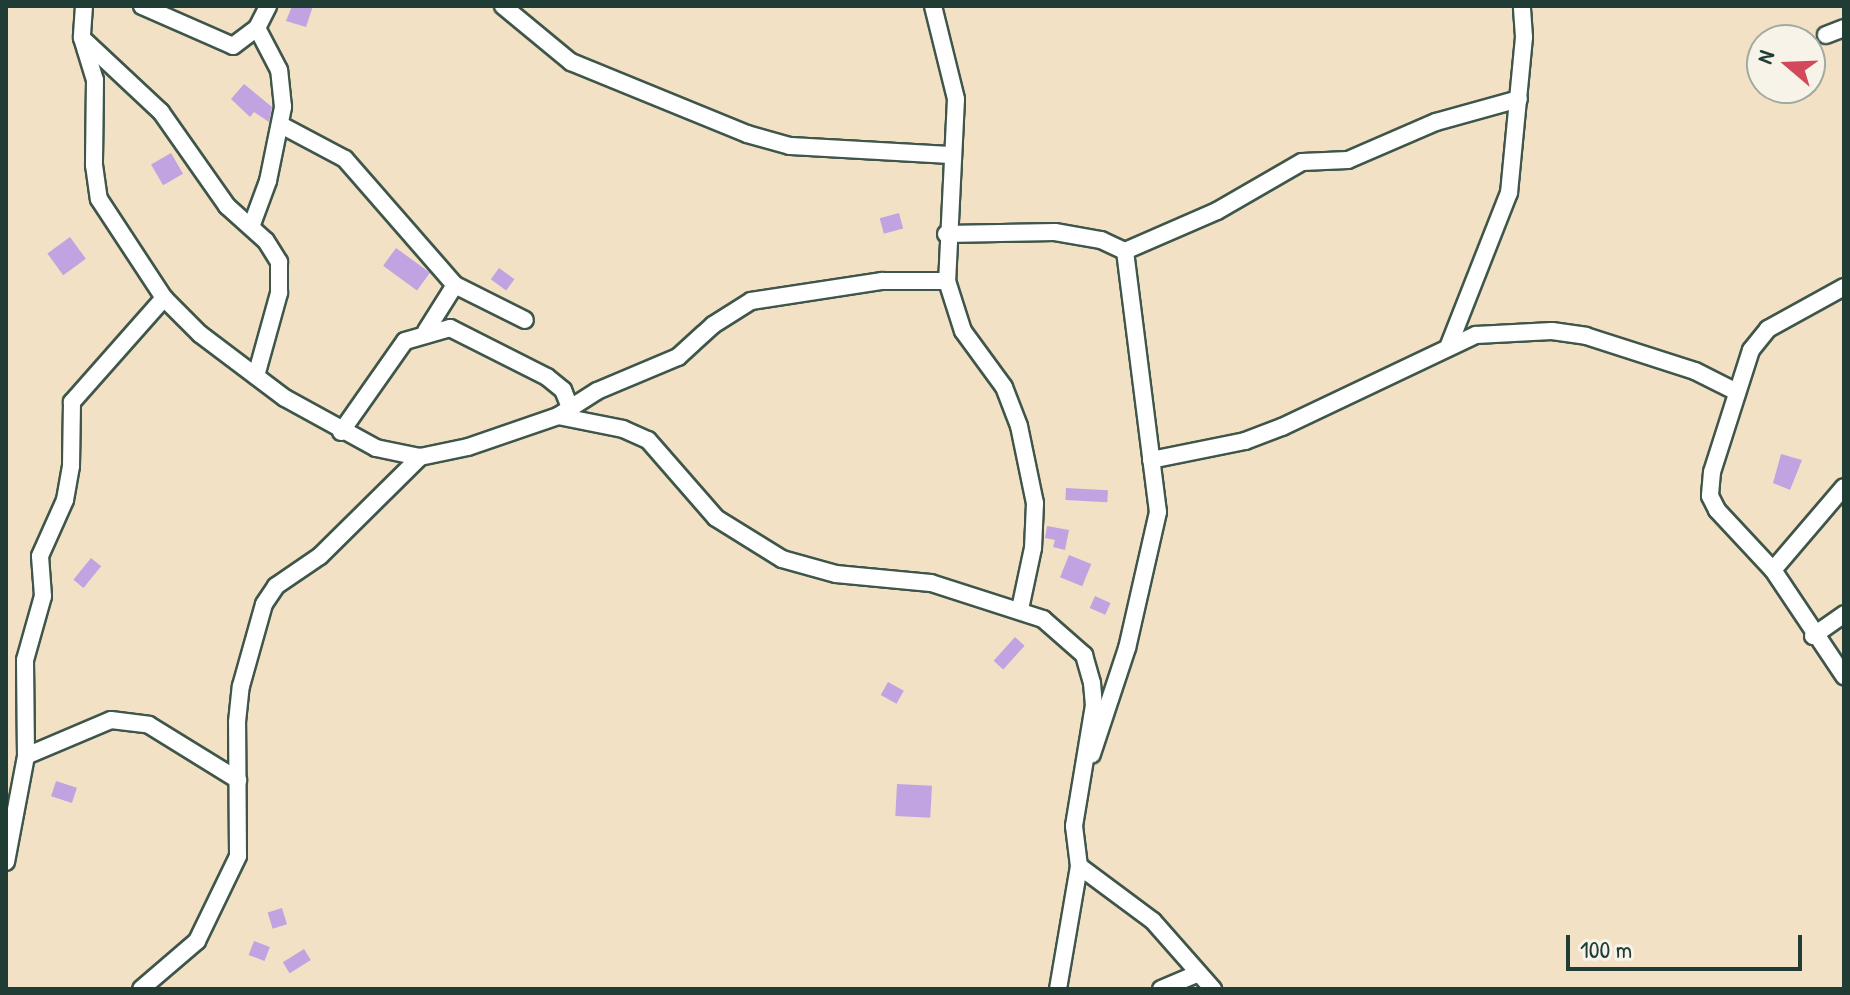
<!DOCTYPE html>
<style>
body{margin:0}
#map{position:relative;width:1850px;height:995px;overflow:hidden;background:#f3e1c6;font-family:"Patrick Hand",sans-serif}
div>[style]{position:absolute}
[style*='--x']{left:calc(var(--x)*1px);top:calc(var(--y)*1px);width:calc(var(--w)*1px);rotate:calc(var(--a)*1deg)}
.building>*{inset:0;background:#c1a3e1;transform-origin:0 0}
.roads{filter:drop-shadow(2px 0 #3f564a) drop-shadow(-2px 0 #3f564a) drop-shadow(0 2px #3f564a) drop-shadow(0 -2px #3f564a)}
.minor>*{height:16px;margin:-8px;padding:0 8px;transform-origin:8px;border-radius:8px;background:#fff}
span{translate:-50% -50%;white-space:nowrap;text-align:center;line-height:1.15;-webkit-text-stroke:6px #f7f3e8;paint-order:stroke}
.frame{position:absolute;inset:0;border:8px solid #1f3d34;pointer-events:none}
.north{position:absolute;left:1746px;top:24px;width:80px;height:80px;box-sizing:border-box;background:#f7f3e8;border:2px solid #a1aaa0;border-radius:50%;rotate:289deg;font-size:22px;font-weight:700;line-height:32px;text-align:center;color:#1f3d34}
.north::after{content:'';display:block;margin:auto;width:28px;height:36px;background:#d1495b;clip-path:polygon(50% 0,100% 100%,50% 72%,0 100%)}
.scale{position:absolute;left:1566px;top:935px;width:236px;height:36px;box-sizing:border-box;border:4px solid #1f3d34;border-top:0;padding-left:10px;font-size:24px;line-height:28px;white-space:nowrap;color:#1f3d34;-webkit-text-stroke:6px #f7f3e8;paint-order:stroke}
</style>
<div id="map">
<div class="building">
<i style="clip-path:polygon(292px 6px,313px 6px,306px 27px,286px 21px)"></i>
<i style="clip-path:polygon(244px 84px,272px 107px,269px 122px,254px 112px,250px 117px,231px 99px)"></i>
<i style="left:171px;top:153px;width:24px;height:23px;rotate:60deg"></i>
<i style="left:899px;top:213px;width:16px;height:20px;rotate:75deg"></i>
<i style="left:70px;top:237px;width:27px;height:28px;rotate:54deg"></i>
<i style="left:396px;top:248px;width:42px;height:22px;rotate:36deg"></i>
<i style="left:499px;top:268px;width:19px;height:14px;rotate:36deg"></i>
<i style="clip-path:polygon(1781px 454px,1802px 460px,1790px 490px,1773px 483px)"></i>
<i style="left:1066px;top:488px;width:42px;height:12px;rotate:3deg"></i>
<i style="clip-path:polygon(1047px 526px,1069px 530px,1065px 550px,1053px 547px,1055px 540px,1045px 538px)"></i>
<i style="left:1069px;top:555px;width:24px;height:24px;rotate:22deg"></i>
<i style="left:91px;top:558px;width:13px;height:28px;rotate:39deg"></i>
<i style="left:1095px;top:596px;width:17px;height:13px;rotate:24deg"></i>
<i style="left:1015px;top:637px;width:13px;height:32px;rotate:42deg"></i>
<i style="left:888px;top:682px;width:18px;height:15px;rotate:29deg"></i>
<i style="left:56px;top:781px;width:22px;height:16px;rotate:18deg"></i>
<i style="left:897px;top:784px;width:35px;height:32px;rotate:3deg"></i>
<i style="left:282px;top:908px;width:17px;height:15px;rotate:73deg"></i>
<i style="left:254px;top:941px;width:17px;height:15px;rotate:21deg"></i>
<i style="left:304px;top:949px;width:13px;height:25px;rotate:58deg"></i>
</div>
<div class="roads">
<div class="minor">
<i style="--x:84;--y:6;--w:32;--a:94"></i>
<i style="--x:82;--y:38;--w:44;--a:72.8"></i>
<i style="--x:95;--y:80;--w:85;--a:90.7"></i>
<i style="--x:94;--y:165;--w:34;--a:82"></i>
<i style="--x:99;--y:199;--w:118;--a:56.7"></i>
<i style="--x:164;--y:298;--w:51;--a:45"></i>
<i style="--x:200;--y:334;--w:106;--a:37"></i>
<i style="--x:285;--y:398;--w:104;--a:28.8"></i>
<i style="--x:376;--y:448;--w:45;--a:11.6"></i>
<i style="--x:420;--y:457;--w:49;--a:-11.8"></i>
<i style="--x:468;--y:447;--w:95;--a:-19"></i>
<i style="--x:558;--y:416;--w:66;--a:11.3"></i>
<i style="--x:623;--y:429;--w:27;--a:24"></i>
<i style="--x:648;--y:440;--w:103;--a:48.9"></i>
<i style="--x:716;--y:518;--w:78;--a:31.8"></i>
<i style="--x:782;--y:559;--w:56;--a:15.5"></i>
<i style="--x:836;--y:574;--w:95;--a:5.4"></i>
<i style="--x:931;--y:583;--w:118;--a:17.8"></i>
<i style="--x:1043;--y:619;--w:55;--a:41.3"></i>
<i style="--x:1084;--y:655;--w:29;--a:74"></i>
<i style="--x:1092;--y:683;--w:22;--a:85"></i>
<i style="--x:1094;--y:705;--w:123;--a:99.4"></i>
<i style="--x:1074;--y:826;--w:40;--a:82.9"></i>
<i style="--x:1079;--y:866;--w:92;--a:36.6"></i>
<i style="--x:1153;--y:921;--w:91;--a:48.6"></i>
<i style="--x:142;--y:6;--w:99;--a:23.7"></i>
<i style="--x:233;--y:46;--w:30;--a:-37"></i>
<i style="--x:257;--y:28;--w:25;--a:-63"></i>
<i style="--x:503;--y:6;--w:88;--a:39.5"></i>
<i style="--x:571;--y:62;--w:190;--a:22.2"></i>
<i style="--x:747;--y:134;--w:45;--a:15.6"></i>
<i style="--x:790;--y:146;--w:161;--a:3.2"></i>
<i style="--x:933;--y:6;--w:96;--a:76.1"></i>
<i style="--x:956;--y:99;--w:182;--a:92.8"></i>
<i style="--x:947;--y:281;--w:52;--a:72.3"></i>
<i style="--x:963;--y:331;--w:69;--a:53.8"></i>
<i style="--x:1004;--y:387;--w:42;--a:69"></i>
<i style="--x:1019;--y:426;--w:79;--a:78.3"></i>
<i style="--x:1035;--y:503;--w:45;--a:92.5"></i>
<i style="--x:1033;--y:548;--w:62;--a:102"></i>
<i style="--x:1826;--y:35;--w:19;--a:-21"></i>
<i style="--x:83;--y:39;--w:107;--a:43.1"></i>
<i style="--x:161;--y:112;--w:115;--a:54.9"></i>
<i style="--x:227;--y:206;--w:52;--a:41.9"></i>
<i style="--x:266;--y:241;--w:25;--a:58"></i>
<i style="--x:279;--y:262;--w:31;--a:90"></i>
<i style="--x:279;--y:293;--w:86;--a:105.5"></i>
<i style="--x:281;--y:125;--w:72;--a:28"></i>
<i style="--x:345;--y:159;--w:167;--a:48.9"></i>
<i style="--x:455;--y:285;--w:78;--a:26.6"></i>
<i style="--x:251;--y:227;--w:49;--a:-69.7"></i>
<i style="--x:268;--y:181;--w:76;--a:-78.5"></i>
<i style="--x:283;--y:107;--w:37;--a:-96"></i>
<i style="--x:279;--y:70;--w:47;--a:-117.6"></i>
<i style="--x:946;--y:234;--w:109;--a:-1.1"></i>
<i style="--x:1055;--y:232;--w:47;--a:9.9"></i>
<i style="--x:1101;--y:240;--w:26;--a:25"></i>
<i style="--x:1125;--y:251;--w:263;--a:82.8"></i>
<i style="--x:1158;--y:512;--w:139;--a:102.8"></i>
<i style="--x:1127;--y:648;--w:112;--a:108.3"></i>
<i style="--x:1125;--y:251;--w:100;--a:-23.5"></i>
<i style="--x:1217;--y:211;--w:98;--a:-30"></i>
<i style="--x:1302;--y:162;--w:46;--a:-2.5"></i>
<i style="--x:1348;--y:160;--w:96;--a:-23.4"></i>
<i style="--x:1436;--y:122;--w:86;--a:-15.5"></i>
<i style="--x:1844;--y:287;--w:87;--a:151.1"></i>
<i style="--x:1768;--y:329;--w:27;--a:129"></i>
<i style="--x:1751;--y:350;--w:128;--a:107.7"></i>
<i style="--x:1712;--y:472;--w:24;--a:95"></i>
<i style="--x:1710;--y:496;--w:16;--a:63"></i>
<i style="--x:1717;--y:510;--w:82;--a:47"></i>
<i style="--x:1773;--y:570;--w:128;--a:56.2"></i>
<i style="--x:426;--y:331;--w:54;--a:-57.8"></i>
<i style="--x:1449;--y:345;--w:163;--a:-68.5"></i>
<i style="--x:1509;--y:193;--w:157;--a:-84.5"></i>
<i style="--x:1524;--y:37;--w:31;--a:-94"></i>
<i style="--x:558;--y:416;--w:46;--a:-32.7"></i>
<i style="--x:597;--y:391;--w:88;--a:-22.8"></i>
<i style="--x:678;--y:357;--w:47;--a:-42.4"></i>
<i style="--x:713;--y:325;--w:45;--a:-32.3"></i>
<i style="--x:751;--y:301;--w:133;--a:-8.7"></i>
<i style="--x:882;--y:281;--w:65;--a:0"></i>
<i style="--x:341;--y:432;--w:111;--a:-54.9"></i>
<i style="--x:405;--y:341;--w:47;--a:-16.1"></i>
<i style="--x:450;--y:328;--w:109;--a:26.8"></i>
<i style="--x:547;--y:377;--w:21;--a:39"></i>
<i style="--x:563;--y:390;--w:18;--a:68"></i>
<i style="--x:1151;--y:460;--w:96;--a:-11.4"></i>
<i style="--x:1245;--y:441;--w:40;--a:-21"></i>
<i style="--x:1282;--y:427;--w:215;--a:-25.4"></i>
<i style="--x:1476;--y:335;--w:76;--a:-3"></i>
<i style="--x:1552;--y:331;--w:34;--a:8"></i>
<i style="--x:1586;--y:336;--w:114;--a:17.8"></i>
<i style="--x:1695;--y:371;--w:47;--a:26.6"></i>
<i style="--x:1773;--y:570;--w:109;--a:-49.5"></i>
<i style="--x:1813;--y:636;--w:38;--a:-35"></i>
<i style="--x:26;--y:756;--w:92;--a:-23"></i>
<i style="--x:111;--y:720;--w:38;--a:7"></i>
<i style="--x:149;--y:725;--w:105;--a:31.7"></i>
<i style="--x:6;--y:862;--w:108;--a:-79.3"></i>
<i style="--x:26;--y:756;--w:96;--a:-90.6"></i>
<i style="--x:25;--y:660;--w:66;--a:-74.3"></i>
<i style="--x:43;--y:596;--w:40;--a:-94.3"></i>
<i style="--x:40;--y:556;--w:61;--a:-65.9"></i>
<i style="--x:65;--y:500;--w:35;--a:-80"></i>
<i style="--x:71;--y:466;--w:64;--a:-89.1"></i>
<i style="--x:72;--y:402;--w:139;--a:-48.5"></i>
<i style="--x:141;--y:989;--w:74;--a:-40.6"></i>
<i style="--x:197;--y:941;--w:94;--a:-64.2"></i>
<i style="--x:238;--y:856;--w:134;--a:-90.4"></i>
<i style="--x:237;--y:722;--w:36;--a:-84"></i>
<i style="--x:241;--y:686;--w:85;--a:-74.3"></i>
<i style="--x:264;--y:604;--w:22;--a:-56"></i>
<i style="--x:276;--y:586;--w:53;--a:-34.3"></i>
<i style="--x:320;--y:556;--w:141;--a:-44.7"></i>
<i style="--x:1058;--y:989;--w:125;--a:-80.3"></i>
<i style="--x:1161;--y:989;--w:39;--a:-23"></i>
</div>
</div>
<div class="frame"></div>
<div class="north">N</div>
<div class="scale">100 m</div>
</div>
